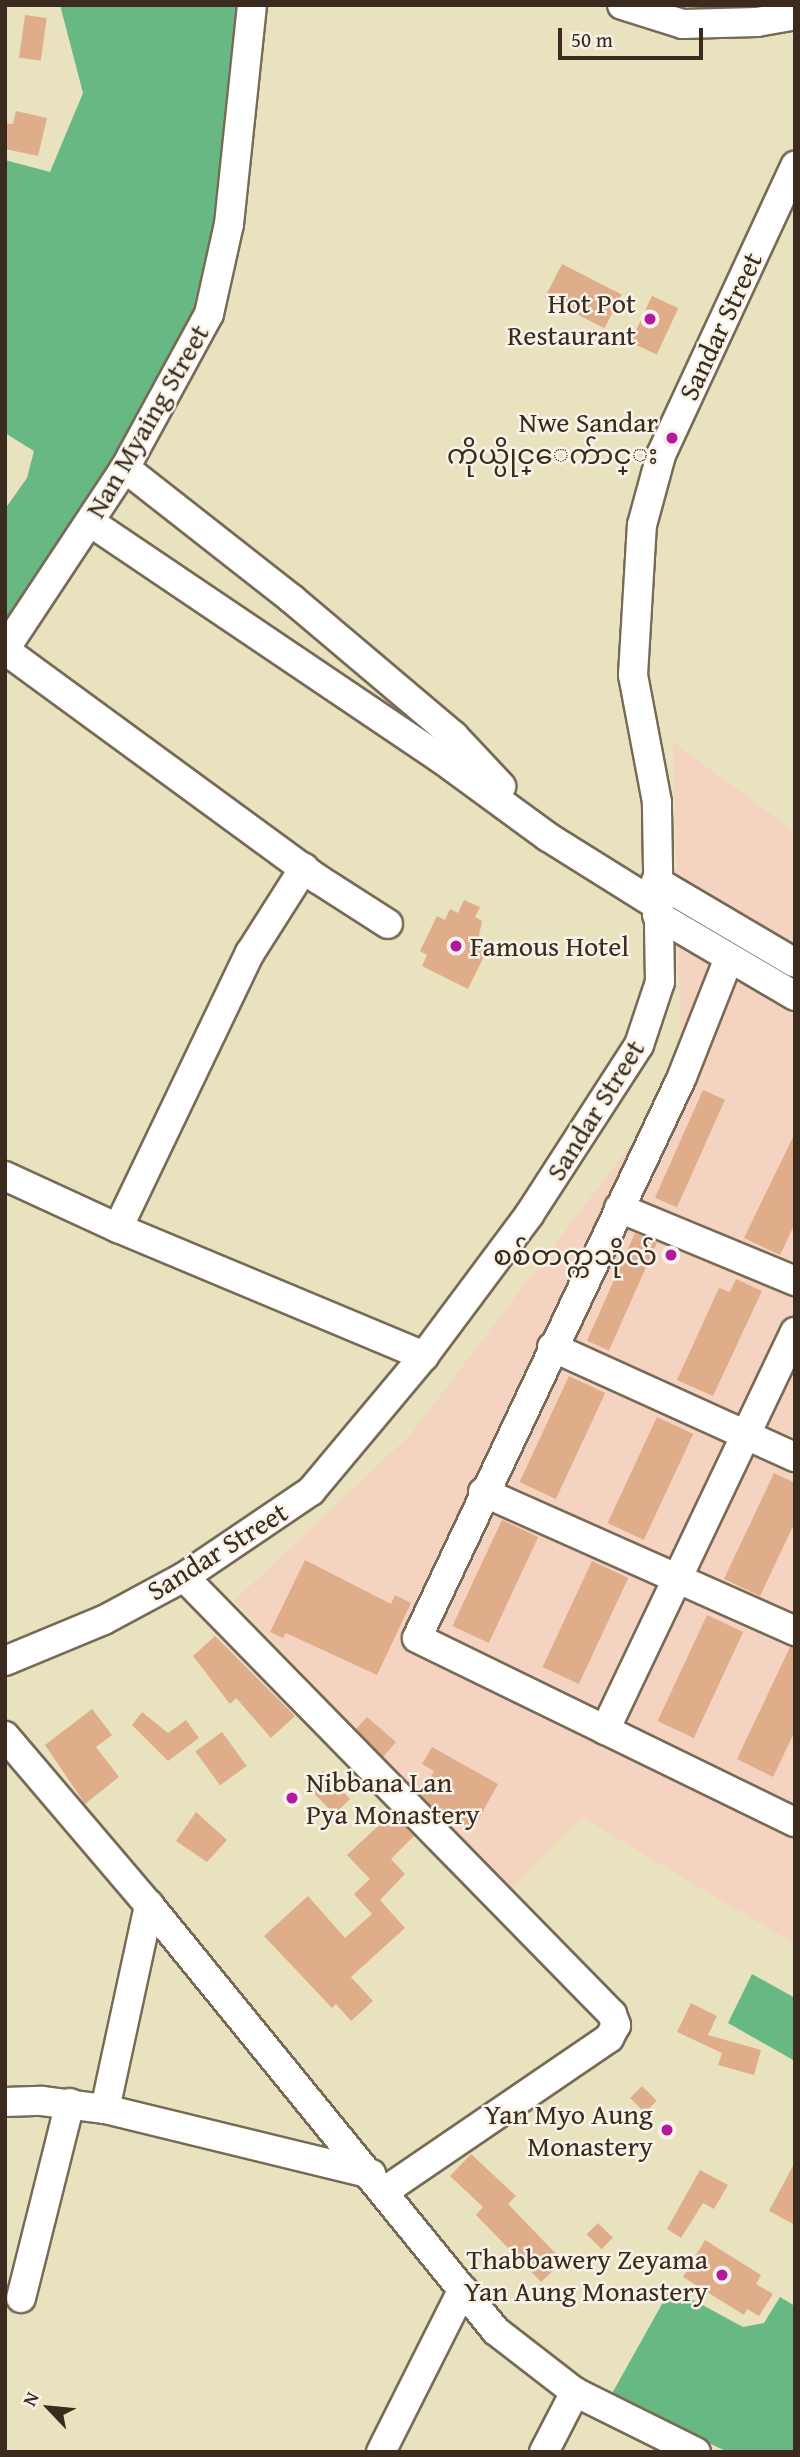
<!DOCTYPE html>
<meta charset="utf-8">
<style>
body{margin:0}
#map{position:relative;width:800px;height:2457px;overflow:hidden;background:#e9e2bf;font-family:"Gentium Book Plus","Noto Sans Myanmar",serif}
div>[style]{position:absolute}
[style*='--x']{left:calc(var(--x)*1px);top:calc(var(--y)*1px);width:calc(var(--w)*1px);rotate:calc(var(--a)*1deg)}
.built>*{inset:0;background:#f4d3c1}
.forest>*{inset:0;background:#68b883}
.building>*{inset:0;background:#e0ad8b;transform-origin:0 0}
.roads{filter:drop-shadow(2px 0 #786a56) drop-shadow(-2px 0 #786a56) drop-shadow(0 2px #786a56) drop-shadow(0 -2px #786a56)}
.minor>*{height:28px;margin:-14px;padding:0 14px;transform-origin:14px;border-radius:14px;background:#fff}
.dots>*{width:19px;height:19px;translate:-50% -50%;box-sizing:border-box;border:4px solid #f7f3e8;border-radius:50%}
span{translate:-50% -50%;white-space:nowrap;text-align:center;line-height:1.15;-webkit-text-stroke:5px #f7f3e8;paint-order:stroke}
.poi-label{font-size:28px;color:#3b2a1e}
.right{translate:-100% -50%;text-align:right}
.left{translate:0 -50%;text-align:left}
.street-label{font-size:28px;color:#3b2a1e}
.frame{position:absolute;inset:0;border:7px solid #3b2a1e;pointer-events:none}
.north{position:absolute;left:14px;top:2373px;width:70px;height:70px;-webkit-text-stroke:5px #f7f3e8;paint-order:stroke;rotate:296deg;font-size:19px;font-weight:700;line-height:28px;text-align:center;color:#3b2a1e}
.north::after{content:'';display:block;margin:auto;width:24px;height:32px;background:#3b2a1e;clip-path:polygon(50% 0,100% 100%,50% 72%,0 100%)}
.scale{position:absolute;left:558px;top:28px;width:145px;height:32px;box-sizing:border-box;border:4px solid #3b2a1e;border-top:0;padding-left:9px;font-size:21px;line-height:24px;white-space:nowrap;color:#3b2a1e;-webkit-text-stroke:5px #f7f3e8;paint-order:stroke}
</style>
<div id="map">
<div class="built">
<i style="clip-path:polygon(673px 742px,795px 832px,795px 1944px,581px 1817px,510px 1891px,234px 1601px,411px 1434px,682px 1077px)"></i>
</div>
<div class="forest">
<i style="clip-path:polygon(60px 5px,247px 5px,202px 315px,5px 640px,5px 509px,27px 478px,34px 451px,5px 433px,5px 160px,50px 172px,83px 93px)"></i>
<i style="clip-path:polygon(752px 1974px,795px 1998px,795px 2061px,728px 2023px)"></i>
<i style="clip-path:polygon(671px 2288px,743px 2327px,764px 2323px,780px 2297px,795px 2306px,795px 2452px,728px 2452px,610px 2397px)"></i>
</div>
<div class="building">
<i style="left:25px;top:15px;width:22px;height:43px;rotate:8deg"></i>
<i style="clip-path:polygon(16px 111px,47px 118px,38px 156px,5px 149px,5px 123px,13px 124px)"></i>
<i style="left:562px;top:264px;width:67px;height:38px;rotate:27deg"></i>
<i style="left:652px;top:296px;width:29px;height:51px;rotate:25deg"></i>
<i style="clip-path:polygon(464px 900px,480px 907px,475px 917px,482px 921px,478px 941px,489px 946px,468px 989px,422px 966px,427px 955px,420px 951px,437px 916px,445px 920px,450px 909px,458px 913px)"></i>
<i style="left:703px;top:1090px;width:24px;height:118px;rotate:24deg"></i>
<i style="clip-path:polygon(795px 1133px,795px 1223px,780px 1255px,744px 1238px)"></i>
<i style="left:635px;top:1233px;width:24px;height:118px;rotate:24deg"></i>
<i style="clip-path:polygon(736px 1279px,762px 1291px,713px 1396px,677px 1380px,719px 1288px,730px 1292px)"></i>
<i style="left:569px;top:1376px;width:40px;height:117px;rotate:25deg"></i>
<i style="left:657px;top:1417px;width:40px;height:117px;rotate:25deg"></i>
<i style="clip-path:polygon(774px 1473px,795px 1483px,795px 1522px,760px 1596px,724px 1579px)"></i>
<i style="left:502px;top:1520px;width:40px;height:117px;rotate:25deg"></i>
<i style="clip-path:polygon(305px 1560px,391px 1604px,395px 1595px,411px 1603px,377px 1675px,286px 1633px,283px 1638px,270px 1632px)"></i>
<i style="left:592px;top:1561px;width:40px;height:117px;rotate:25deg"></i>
<i style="left:707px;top:1615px;width:40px;height:117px;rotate:25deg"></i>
<i style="clip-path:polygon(215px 1636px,295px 1716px,271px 1738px,236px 1698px,230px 1704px,193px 1656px)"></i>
<i style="clip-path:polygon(790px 1647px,795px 1647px,795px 1731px,773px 1777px,737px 1759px)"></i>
<i style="clip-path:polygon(92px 1709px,112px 1735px,96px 1747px,119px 1777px,85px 1804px,45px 1745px)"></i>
<i style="clip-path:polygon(142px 1712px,168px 1733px,186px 1720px,199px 1738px,168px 1761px,132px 1725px)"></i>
<i style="clip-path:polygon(367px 1717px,396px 1742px,383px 1757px,356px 1729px)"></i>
<i style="left:222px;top:1732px;width:42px;height:33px;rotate:54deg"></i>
<i style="clip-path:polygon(432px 1747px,498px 1784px,472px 1831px,436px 1810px,421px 1795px,434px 1771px,422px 1764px)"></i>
<i style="left:323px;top:1771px;width:39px;height:22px;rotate:46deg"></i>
<i style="clip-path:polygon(196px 1812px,227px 1840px,207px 1862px,176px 1841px)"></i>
<i style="clip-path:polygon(392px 1813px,414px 1836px,391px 1859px,405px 1874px,380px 1900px,405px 1928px,351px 1977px,373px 2001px,351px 2021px,336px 2004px,332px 2008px,264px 1936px,308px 1896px,345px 1938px,372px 1914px,354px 1894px,370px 1879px,347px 1855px)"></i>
<i style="clip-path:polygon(691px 2003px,717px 2016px,708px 2035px,761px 2050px,754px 2075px,718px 2065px,722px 2053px,677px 2032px)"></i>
<i style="left:642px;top:2086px;width:21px;height:17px;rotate:45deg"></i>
<i style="clip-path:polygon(471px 2154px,516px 2196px,508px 2204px,563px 2261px,541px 2282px,476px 2215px,483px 2207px,450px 2176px)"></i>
<i style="clip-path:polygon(795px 2162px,795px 2225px,769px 2211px)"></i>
<i style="clip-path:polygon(700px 2170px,728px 2185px,714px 2209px,703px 2203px,681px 2238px,667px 2229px)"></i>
<i style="left:598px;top:2223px;width:21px;height:16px;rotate:45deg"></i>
<i style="clip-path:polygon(705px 2240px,761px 2275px,756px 2284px,773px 2294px,759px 2316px,747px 2309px,744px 2315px,683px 2277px)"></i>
</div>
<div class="roads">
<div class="minor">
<i style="--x:622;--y:5;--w:64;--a:17.3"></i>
<i style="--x:683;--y:24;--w:74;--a:-1.5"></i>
<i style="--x:757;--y:22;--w:39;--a:-10"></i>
<i style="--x:125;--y:468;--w:212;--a:38.1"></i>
<i style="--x:292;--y:599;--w:212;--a:40.2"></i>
<i style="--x:454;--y:736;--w:69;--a:46.8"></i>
<i style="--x:90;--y:522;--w:422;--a:34"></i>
<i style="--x:440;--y:758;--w:134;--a:36.2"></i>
<i style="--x:548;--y:837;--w:128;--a:32"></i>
<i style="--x:5;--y:649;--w:217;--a:-56.5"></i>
<i style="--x:125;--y:468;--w:175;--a:-61.4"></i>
<i style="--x:209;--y:314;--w:92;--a:-77.5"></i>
<i style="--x:229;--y:224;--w:220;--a:-84"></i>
<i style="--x:5;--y:650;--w:388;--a:36.2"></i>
<i style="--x:318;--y:879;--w:83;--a:32.7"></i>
<i style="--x:656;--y:881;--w:161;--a:30.5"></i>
<i style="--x:657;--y:915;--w:160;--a:30.4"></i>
<i style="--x:729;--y:958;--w:128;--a:111.6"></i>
<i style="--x:682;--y:1077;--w:620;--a:115.28"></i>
<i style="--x:417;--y:1638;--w:420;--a:26"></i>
<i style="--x:5;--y:1176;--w:124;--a:24.7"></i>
<i style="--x:118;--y:1228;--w:332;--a:22.7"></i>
<i style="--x:619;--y:1208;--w:191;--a:22.5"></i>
<i style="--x:118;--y:1228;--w:305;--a:-64.4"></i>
<i style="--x:250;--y:953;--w:101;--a:-57.6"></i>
<i style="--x:552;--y:1347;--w:267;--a:24.4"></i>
<i style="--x:483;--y:1492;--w:342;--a:24"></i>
<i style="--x:184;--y:1577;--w:612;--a:45.6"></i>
<i style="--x:612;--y:2014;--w:12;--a:70"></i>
<i style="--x:616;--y:2025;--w:15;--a:118"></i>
<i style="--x:609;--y:2038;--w:273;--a:145.7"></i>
<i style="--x:5;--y:1661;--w:107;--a:-22.5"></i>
<i style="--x:104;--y:1620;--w:91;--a:-28.3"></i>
<i style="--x:184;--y:1577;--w:153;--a:-34.1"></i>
<i style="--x:311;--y:1491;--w:176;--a:-50.1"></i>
<i style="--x:424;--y:1356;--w:176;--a:-53.3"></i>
<i style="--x:529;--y:1215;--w:202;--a:-57.1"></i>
<i style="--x:639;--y:1045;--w:66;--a:-71.6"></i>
<i style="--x:660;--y:982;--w:180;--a:-91"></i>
<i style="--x:657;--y:802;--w:129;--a:-100.7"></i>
<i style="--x:633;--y:675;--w:150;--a:-86.6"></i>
<i style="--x:642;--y:525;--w:73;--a:-74.8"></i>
<i style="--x:661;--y:455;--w:319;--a:-65.1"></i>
<i style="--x:605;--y:1730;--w:441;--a:-64.5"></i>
<i style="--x:5;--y:1736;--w:222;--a:49.6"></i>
<i style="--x:149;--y:1905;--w:549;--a:50.84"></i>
<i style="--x:496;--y:2331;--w:100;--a:37.7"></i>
<i style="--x:575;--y:2392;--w:135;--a:26.4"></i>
<i style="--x:5;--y:2102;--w:37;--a:-2"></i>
<i style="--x:42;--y:2101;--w:64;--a:7.2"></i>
<i style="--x:105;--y:2109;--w:274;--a:13.7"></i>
<i style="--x:105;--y:2109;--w:209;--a:-77.8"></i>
<i style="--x:21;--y:2298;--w:201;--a:-75.9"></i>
<i style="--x:381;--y:2452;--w:182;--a:-63.3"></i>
<i style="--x:544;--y:2452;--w:68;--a:-62.7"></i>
</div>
</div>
<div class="dots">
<i style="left:650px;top:319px;background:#b5179e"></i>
<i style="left:672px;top:438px;background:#b5179e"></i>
<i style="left:456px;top:946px;background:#b5179e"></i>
<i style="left:671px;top:1255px;background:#b5179e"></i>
<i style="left:292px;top:1798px;background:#b5179e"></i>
<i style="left:667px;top:2130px;background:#b5179e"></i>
<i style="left:722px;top:2275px;background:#b5179e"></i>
</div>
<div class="poi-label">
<span class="right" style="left:636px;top:319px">Hot Pot<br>Restaurant</span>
<span class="right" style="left:658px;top:438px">Nwe Sandar<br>ကိုယ္ပိုင္ေက်ာင္း</span>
<span class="left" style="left:470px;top:946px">Famous Hotel</span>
<span class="right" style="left:657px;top:1255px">စစ်‌တက္ကသိုလ်</span>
<span class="left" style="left:306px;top:1798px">Nibbana Lan<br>Pya Monastery</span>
<span class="right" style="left:653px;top:2130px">Yan Myo Aung<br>Monastery</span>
<span class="right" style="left:708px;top:2275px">Thabbawery Zeyama<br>Yan Aung Monastery</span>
</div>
<div class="street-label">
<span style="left:720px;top:326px;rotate:-65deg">Sandar Street</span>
<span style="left:147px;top:421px;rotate:-60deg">Nan Myaing Street</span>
<span style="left:595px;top:1110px;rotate:-58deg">Sandar Street</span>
<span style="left:217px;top:1551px;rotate:-32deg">Sandar Street</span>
</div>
<div class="frame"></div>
<div class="north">N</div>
<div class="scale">50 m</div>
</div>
